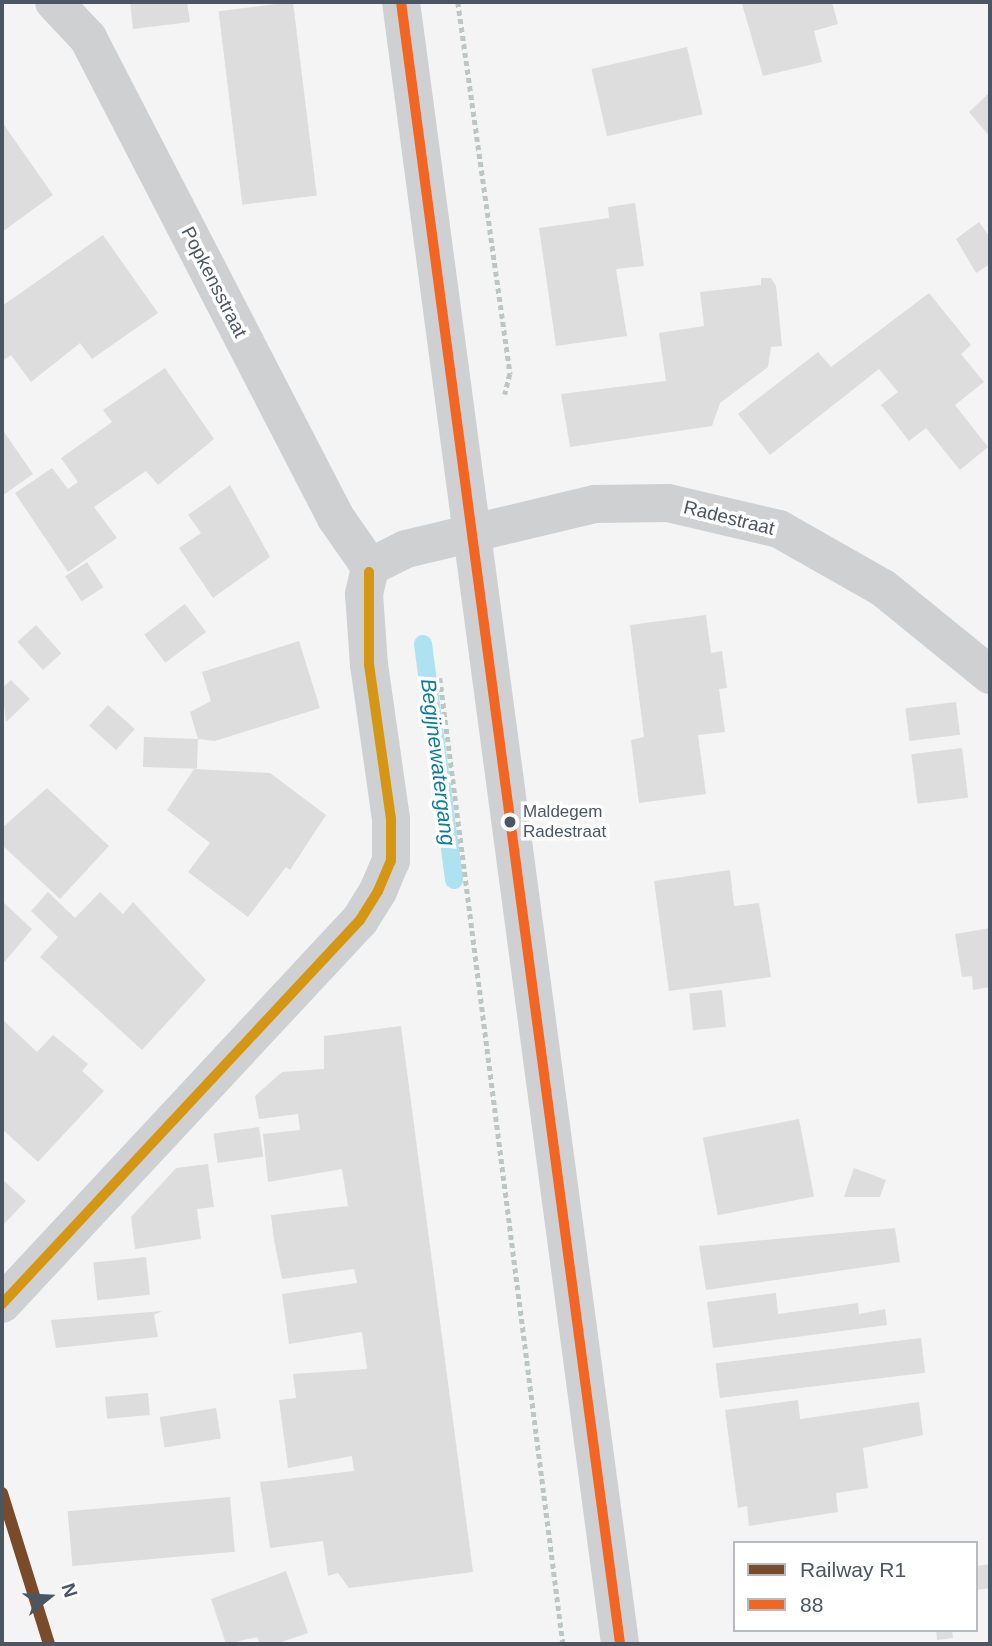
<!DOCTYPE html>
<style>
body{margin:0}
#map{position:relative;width:992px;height:1646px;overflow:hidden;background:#f4f4f4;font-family:Helvetica,sans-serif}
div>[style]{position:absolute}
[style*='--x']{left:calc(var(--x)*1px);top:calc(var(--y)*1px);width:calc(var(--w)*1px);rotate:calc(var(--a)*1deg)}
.stream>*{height:18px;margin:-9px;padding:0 9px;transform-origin:9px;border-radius:9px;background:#aee2f0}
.building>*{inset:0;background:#ddddde;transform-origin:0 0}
.path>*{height:4.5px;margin-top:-2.25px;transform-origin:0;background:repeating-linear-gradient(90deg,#bcc7c4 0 5px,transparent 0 8.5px)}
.minor>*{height:38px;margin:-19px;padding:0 19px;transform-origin:19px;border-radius:19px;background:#ced0d2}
.bus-1>*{height:10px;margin:-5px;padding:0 5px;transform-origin:5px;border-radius:5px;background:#f26522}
.bus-2>*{height:10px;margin:-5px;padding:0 5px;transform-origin:5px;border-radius:5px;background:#d49613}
.rail-1>*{height:12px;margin:-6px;padding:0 6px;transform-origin:6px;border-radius:6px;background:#7a4b2a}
.dots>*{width:19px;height:19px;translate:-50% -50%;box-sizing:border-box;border:4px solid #fff;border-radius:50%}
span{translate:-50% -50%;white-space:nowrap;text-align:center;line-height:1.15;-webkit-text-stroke:7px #fff;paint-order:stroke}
.bus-label{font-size:17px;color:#4a5661}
.left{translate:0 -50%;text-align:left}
.street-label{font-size:19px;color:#4a5661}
.water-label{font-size:21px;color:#0c7c9b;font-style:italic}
.frame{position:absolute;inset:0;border:4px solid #4a5661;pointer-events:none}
.legend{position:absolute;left:733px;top:1541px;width:245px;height:91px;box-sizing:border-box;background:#fff;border:2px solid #b7bbc0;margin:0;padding:9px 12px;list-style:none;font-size:21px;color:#4a5661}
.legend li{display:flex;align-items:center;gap:14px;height:35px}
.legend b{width:35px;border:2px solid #b7bbc0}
.north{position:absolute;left:14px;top:1562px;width:70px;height:70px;-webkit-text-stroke:5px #fff;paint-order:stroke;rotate:72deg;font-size:19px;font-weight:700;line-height:28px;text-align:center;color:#4a5661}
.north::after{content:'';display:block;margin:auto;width:24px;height:32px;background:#4a5661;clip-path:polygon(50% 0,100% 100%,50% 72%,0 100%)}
</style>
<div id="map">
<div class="stream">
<i style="--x:423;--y:644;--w:238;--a:82.5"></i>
</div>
<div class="building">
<i style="clip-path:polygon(130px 2px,187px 2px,190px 22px,133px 29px)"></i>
<i style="left:293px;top:2px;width:195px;height:75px;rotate:83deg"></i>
<i style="clip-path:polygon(832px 2px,838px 24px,814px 31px,822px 62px,763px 76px,742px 4px)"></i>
<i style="left:687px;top:47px;width:69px;height:98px;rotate:77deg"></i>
<i style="clip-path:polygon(988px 94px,990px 97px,990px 137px,969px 112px)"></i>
<i style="clip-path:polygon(2px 122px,53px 195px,2px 232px)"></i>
<i style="clip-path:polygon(635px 203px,644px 266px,616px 269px,627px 336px,556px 346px,539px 228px,609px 218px,608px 207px)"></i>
<i style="clip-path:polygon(979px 222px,990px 237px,990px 264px,976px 273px,956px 239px)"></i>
<i style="clip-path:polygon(103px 235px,158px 313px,92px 359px,80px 343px,31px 382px,11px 355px,2px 361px,2px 306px)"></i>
<i style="clip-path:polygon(761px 278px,771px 278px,776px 286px,782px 346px,771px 347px,768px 367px,720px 403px,712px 426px,570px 447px,561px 394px,666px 381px,659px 333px,704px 326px,700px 292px,761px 285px)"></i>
<i style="clip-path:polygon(929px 293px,971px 345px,961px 354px,984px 382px,955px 405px,988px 447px,960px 470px,926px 428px,909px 441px,881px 405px,898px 392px,879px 369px,770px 455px,738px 414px,818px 352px,831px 367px)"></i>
<i style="clip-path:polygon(165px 368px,214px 439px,158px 485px,146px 471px,94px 507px,117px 538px,68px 572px,15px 493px,52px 468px,68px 489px,78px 482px,61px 458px,112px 422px,103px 410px)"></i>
<i style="clip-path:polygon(2px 429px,33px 474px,2px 496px)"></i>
<i style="clip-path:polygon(230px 485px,270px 557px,213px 598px,179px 548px,201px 533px,188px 515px)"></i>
<i style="left:87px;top:562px;width:30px;height:26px;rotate:57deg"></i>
<i style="left:185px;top:604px;width:35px;height:51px;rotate:53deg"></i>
<i style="clip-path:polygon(706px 615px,711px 653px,722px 651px,727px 688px,719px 689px,725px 732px,698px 735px,706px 794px,639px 803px,631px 740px,644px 737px,630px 625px)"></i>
<i style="left:36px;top:625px;width:38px;height:25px;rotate:48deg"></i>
<i style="clip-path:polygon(299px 641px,320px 708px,215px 741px,198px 739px,190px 712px,211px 701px,202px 672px)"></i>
<i style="clip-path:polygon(11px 680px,30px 699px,6px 722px,2px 688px)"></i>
<i style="left:956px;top:702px;width:33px;height:51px;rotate:83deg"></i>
<i style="left:108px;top:705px;width:36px;height:28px;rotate:42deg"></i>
<i style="left:144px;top:737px;width:54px;height:30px;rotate:2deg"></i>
<i style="left:962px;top:748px;width:50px;height:51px;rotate:83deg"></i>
<i style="clip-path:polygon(194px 769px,270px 773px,326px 815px,290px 870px,286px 867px,248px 917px,188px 872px,210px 843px,167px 810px)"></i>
<i style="clip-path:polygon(47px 788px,109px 846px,60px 899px,2px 845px,2px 828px)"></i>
<i style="clip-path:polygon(730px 870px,734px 906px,759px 903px,771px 977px,669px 991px,654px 881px)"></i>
<i style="clip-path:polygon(48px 892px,75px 918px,100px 892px,123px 914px,133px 902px,206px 980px,142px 1050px,40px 957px,58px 937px,31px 911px)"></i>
<i style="clip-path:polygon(2px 901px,32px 929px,2px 965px)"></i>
<i style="clip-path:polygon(990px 928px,990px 987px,973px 990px,972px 976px,962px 977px,955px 934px)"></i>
<i style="left:722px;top:990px;width:37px;height:33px;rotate:84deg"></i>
<i style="clip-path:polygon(2px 1019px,37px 1052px,53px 1035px,88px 1064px,82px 1071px,104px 1091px,38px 1162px,2px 1129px)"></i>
<i style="clip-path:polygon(401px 1026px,473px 1572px,349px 1588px,338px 1573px,328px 1576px,323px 1541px,270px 1548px,260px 1482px,354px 1471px,352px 1456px,288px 1468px,279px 1400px,296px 1398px,293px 1374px,367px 1369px,362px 1332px,289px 1344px,282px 1294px,357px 1283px,354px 1269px,282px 1279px,274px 1240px,271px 1215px,348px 1206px,342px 1169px,268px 1182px,263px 1134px,300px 1130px,298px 1114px,259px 1119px,255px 1096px,282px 1072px,324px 1069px,324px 1036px)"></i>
<i style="left:799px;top:1119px;width:79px;height:98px;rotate:79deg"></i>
<i style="left:259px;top:1127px;width:30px;height:46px;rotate:82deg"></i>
<i style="clip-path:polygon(208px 1164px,214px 1207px,197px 1209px,201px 1239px,135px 1249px,131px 1217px,176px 1168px)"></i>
<i style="clip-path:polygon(854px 1168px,886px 1180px,880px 1197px,844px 1197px)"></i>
<i style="clip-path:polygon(2px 1179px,26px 1201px,2px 1226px)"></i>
<i style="clip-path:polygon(895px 1228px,900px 1262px,706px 1290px,699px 1246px)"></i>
<i style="left:146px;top:1257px;width:38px;height:53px;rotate:84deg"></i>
<i style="clip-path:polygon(776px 1293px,778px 1314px,858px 1303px,859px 1314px,885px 1309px,887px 1325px,713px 1348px,707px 1302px)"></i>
<i style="clip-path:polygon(162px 1311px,154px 1315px,158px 1337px,56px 1348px,51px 1320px)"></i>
<i style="left:921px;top:1338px;width:35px;height:207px;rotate:83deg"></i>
<i style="left:148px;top:1393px;width:22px;height:43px;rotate:85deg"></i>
<i style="clip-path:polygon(798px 1400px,800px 1419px,919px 1402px,923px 1435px,863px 1448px,868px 1488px,836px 1493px,838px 1512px,749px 1526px,747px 1506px,738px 1508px,725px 1410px)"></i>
<i style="left:216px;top:1408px;width:31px;height:57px;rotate:81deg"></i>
<i style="left:230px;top:1497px;width:55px;height:163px;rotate:85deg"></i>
<i style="clip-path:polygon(990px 1564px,990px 1588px,976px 1590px,976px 1566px)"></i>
<i style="clip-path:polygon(286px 1571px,308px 1633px,276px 1644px,260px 1644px,257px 1637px,226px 1644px,211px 1599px)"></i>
<i style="clip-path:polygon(936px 1630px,952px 1630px,953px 1638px,937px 1640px)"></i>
</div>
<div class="path">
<i style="--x:458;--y:2;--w:376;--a:82"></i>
<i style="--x:510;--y:374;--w:21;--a:104"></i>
<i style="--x:440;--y:678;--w:974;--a:82.74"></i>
</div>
<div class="minor">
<i style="--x:54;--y:2;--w:50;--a:46.6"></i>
<i style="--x:88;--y:38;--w:540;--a:62.68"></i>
<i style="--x:336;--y:518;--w:60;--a:55.2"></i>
<i style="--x:401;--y:2;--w:1657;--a:82.4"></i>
<i style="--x:370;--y:567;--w:40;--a:-26.6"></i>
<i style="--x:406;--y:549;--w:194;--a:-13.4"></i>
<i style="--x:595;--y:504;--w:73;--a:-0.8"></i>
<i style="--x:668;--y:503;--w:114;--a:13.2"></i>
<i style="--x:779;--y:529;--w:120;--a:29.6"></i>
<i style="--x:883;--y:588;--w:138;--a:39.1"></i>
<i style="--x:2;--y:1304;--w:525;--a:-47.01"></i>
<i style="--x:360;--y:920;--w:34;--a:-58"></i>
<i style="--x:378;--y:891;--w:33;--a:-67"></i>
<i style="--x:391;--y:861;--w:42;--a:-90"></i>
<i style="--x:391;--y:819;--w:156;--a:-98.1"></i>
<i style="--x:369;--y:665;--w:71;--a:-94"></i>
<i style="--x:364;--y:594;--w:28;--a:-77"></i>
</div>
<div class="bus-1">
<i style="--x:401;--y:2;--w:1657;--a:82.4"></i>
</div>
<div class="bus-2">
<i style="--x:2;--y:1304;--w:525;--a:-47.01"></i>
<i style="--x:360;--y:920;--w:34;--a:-58"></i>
<i style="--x:378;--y:891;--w:33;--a:-67"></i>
<i style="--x:391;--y:861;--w:42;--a:-90"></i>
<i style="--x:391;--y:819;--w:156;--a:-98.1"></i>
<i style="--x:369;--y:665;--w:93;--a:-90"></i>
</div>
<div class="rail-1">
<i style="--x:2;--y:1493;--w:158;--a:72.7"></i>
</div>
<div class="dots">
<i style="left:510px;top:822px;background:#4a5661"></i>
</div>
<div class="bus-label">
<span class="left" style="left:523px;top:822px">Maldegem<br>Radestraat</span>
</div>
<div class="street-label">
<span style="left:214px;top:282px;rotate:63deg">Popkensstraat</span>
<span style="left:729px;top:518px;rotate:14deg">Radestraat</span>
</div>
<div class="water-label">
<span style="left:438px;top:762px;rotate:83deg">Begijnewatergang</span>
</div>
<div class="frame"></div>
<ul class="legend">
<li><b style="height:9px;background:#7a4b2a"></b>Railway R1</li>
<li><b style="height:9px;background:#f26522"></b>88</li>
</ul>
<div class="north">N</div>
</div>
